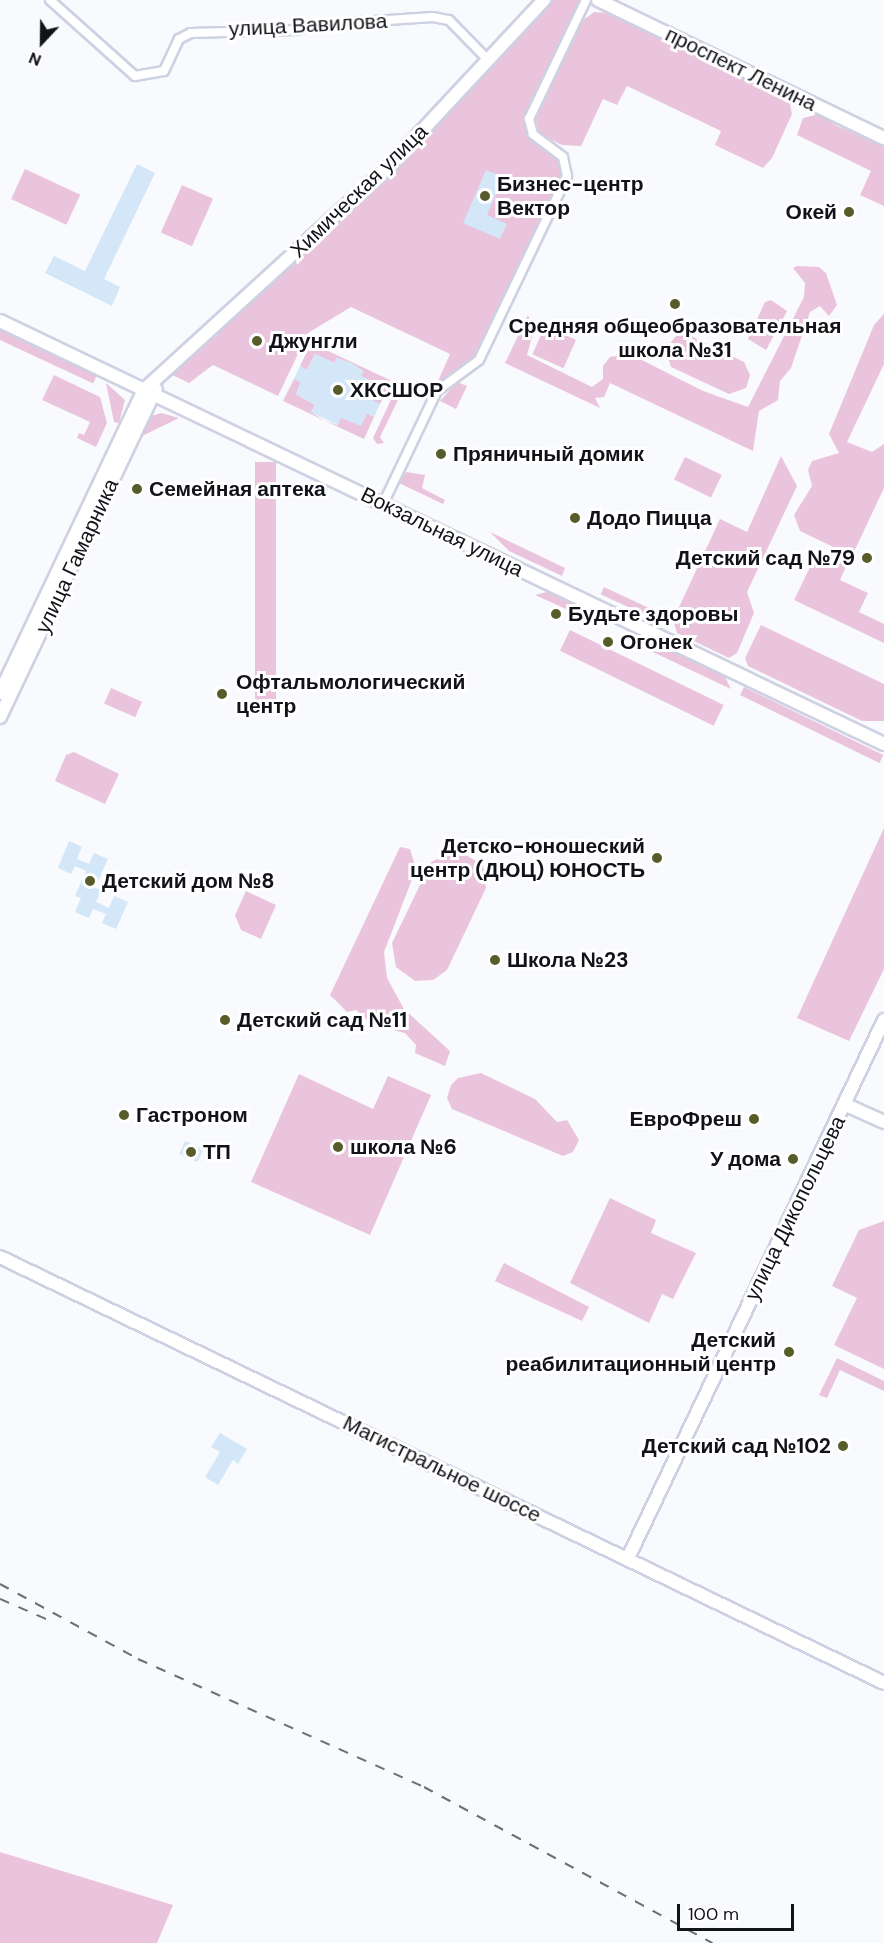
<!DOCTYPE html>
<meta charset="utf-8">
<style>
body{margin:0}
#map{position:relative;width:884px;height:1943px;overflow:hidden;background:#f9fafe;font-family:"DM Sans",sans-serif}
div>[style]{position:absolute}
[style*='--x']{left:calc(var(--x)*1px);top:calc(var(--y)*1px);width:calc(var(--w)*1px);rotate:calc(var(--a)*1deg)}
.green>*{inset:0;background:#eac4dc;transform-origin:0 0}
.building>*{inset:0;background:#d3e7f8;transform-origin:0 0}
.roads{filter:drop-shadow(2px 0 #cdd1e2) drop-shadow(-2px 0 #cdd1e2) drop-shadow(0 2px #cdd1e2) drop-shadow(0 -2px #cdd1e2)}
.street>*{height:8px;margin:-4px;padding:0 4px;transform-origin:4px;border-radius:4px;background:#fff}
.secondary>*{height:12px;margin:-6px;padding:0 6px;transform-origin:6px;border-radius:6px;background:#fff}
.rail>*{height:2px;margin-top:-1px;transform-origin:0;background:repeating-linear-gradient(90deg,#6d6f73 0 10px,transparent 0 20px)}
.dots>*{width:16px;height:16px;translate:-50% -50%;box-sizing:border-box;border:3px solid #fff;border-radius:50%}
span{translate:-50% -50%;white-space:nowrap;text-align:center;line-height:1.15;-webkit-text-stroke:6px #fff;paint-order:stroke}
.street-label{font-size:21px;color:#111318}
.poi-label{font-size:21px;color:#111318;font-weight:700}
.left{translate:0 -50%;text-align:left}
.right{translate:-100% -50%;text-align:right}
.north{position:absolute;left:12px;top:12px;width:60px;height:60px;-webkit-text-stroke:4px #fff;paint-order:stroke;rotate:202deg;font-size:16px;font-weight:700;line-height:24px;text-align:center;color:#111318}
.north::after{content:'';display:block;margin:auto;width:21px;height:27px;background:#111318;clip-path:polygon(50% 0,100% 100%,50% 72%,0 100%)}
.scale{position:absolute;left:677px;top:1904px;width:117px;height:27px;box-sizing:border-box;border:3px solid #111318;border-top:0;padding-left:8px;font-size:18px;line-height:21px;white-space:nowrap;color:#111318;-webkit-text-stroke:4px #fff;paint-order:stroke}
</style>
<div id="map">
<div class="green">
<i style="clip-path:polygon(544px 0,586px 0,529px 119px,533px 134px,563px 157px,567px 176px,479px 360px,434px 390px,450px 354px,351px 307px,308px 333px,278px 396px,213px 365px,189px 383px,164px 371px,390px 165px)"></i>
<i style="clip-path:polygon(594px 12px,610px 13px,789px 99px,792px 114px,772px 158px,763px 168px,715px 145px,721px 131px,627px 86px,617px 105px,603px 99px,581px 146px,562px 145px,539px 134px,535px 115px,582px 21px)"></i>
<i style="clip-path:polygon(820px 114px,837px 126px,884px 145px,884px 206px,860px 195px,871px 171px,797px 135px,803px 118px)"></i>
<i style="left:25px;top:169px;width:61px;height:33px;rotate:25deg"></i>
<i style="left:182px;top:185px;width:34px;height:52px;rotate:24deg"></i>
<i style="clip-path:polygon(797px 266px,819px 267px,826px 273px,837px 305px,829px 316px,820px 306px,810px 312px,791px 368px,780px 381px,778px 400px,759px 411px,753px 451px,610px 383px,604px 397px,595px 398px,600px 408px,505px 363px,528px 315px,534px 330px,527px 355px,592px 387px,603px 379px,603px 366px,610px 357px,630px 354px,703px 391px,748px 407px,804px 297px,805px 283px,793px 268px)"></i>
<i style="clip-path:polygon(771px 300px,787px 311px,766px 350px,748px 339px,765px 302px)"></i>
<i style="clip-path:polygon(884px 314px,884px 364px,847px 442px,872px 452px,884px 444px,884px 488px,852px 556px,800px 531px,794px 515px,812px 486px,808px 470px,812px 461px,839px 453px,829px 434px,874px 325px)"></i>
<i style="left:545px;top:326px;width:34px;height:31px;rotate:24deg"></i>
<i style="left:0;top:330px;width:107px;height:9px;rotate:25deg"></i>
<i style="clip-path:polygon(677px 335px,691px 336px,744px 362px,750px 375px,746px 388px,729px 394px,671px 367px,665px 349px)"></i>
<i style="clip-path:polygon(311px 343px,392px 381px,380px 404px,373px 401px,380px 385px,361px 376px,363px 371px,351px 363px,337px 358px,334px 363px,315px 354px,307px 370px,300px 366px)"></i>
<i style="clip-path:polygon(54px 375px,100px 397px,107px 423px,96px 447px,77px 438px,79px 433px,84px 435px,90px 422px,42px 400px)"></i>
<i style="clip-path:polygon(294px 379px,301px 382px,296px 394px,315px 405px,311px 412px,324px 420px,337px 425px,341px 417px,361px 425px,367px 413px,374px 417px,364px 439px,283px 401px)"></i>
<i style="clip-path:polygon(457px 382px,467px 386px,456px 409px,440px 401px)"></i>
<i style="clip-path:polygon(106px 383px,125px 400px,119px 423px,114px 422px)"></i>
<i style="clip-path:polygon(403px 388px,406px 398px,400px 396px,380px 437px,384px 443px,377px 444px,373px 438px,396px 389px)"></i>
<i style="clip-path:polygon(161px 413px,179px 418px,140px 437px,151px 416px)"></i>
<i style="clip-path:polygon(781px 456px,797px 486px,747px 592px,754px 613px,737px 653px,729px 658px,677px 633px,673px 620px,720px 519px,747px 532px)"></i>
<i style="left:685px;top:457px;width:41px;height:25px;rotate:26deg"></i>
<i style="left:255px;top:462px;width:21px;height:251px"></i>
<i style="clip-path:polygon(406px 472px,425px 475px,422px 488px,445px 500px,443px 504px,399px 483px)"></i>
<i style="clip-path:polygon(490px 532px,565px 568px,562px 576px,509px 551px)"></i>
<i style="clip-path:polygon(845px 558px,849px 560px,840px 580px,868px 593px,859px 612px,884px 624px,884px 643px,794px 600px,814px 559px,828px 564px)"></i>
<i style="left:604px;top:587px;width:68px;height:8px;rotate:25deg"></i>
<i style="clip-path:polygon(547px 592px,578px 607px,588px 619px,535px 595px)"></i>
<i style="clip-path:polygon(761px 625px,884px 684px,884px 721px,862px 721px,748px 666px,745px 658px)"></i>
<i style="left:570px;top:630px;width:171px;height:23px;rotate:26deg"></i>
<i style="clip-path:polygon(657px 644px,725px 677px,731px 689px,640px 646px)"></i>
<i style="left:744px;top:687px;width:155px;height:9px;rotate:26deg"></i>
<i style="left:111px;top:688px;width:34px;height:17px;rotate:24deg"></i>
<i style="clip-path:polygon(74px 752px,119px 774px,105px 804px,55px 781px,66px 755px)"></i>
<i style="clip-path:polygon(884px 828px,884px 969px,849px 1041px,797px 1018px)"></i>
<i style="clip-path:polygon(400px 847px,410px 849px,416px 869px,384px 952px,387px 978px,404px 1009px,450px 1051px,445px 1066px,415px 1053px,416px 1045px,405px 1033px,393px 1030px,386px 1018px,368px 1021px,356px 1010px,347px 1012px,330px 995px)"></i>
<i style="clip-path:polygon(457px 850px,483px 865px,486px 888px,447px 970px,433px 980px,415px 981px,396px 967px,392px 943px,431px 862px)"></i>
<i style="clip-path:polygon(246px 891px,276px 905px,261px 939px,241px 930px,235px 915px)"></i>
<i style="clip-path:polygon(481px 1073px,535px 1099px,557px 1122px,567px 1120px,579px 1140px,573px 1152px,563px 1156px,452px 1109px,447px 1098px,451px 1085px,458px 1078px)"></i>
<i style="clip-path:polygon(299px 1074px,373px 1109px,388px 1076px,431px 1095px,370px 1235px,251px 1182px)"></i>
<i style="clip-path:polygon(610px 1198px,656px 1220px,651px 1233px,696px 1253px,673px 1299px,662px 1294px,649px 1323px,570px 1283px)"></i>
<i style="clip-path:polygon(884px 1221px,884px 1369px,834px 1345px,857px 1298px,832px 1286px,859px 1230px)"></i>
<i style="clip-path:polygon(504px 1263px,589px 1307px,582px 1321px,495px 1281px)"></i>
<i style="clip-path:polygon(837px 1358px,884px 1381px,884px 1391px,840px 1370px,827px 1398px,819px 1395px)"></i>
<i style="clip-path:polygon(0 1852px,173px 1905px,157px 1943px,0 1943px)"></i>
</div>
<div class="building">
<i style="clip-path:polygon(137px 164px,155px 173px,104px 279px,120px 287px,112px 306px,45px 273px,54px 256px,85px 271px)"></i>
<i style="clip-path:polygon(486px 170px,503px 177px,487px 215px,507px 224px,500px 239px,463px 223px)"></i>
<i style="clip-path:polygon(315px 354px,334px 363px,337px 358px,351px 363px,363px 371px,361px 376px,381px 385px,373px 401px,380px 404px,374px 417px,367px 413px,361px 426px,341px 418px,338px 425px,311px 412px,315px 405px,296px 394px,301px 382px,294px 379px,300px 366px,307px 370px)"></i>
<i style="clip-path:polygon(69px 841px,82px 847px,77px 859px,89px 864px,94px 853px,108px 859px,95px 888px,101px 890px,96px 902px,109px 908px,114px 896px,128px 902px,116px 929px,102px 923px,106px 914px,93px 909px,89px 918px,75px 912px,81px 898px,75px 896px,86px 871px,75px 866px,71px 874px,58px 868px)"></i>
<i style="left:185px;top:1141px;width:20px;height:14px;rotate:24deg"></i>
<i style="clip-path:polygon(220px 1433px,247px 1449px,238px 1464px,233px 1460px,218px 1485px,205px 1477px,220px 1452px,211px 1447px)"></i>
</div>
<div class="roads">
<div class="street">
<i style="--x:50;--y:0;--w:114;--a:41.8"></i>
<i style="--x:135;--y:76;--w:29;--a:-10"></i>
<i style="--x:164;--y:71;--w:35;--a:-65"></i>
<i style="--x:179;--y:39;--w:13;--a:-27"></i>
<i style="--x:191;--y:33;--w:106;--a:-1.6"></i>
<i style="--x:297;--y:30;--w:17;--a:-17"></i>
<i style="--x:313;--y:25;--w:120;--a:-3.8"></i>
<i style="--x:433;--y:17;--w:16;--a:11"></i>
<i style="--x:449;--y:20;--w:56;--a:45.7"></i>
<i style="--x:383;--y:504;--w:125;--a:-64.5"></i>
<i style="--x:437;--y:391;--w:52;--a:-36.4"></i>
<i style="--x:479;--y:360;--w:204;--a:-64.4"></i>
<i style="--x:567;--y:176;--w:19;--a:-102"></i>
<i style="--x:563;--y:157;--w:38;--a:-143"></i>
<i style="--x:533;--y:134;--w:16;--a:-105"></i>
<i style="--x:529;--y:119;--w:132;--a:-64.4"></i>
</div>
<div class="secondary">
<i style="--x:598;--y:0;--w:318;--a:25.8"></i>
<i style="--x:0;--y:321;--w:980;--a:25.57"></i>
<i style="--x:0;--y:693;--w:335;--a:-64.6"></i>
<i style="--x:144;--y:390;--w:333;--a:-42.4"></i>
<i style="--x:390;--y:165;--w:226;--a:-47"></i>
<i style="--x:0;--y:717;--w:363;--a:-64.6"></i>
<i style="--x:844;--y:1104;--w:44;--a:24.2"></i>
<i style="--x:0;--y:1257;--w:981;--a:25.73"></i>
<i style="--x:628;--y:1558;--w:596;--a:-64.55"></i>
</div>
</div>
<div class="rail">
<i style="--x:0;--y:1584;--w:157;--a:28.5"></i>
<i style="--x:138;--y:1659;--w:313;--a:24.1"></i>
<i style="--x:424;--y:1787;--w:328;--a:28.4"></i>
<i style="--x:0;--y:1599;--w:58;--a:23.5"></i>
</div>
<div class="dots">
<i style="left:485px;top:196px;background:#585c2a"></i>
<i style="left:849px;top:212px;background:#585c2a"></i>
<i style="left:675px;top:304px;background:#585c2a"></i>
<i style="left:257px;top:341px;background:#585c2a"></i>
<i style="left:338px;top:390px;background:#585c2a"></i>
<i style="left:441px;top:454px;background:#585c2a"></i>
<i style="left:137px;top:489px;background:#585c2a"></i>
<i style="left:575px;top:518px;background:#585c2a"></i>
<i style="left:867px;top:558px;background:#585c2a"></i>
<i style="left:556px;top:614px;background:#585c2a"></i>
<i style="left:608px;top:642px;background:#585c2a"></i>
<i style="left:222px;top:694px;background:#585c2a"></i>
<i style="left:657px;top:858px;background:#585c2a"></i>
<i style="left:90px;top:881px;background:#585c2a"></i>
<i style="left:495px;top:960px;background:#585c2a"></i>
<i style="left:225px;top:1020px;background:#585c2a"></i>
<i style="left:124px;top:1115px;background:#585c2a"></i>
<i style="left:754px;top:1119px;background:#585c2a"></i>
<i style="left:338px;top:1147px;background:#585c2a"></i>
<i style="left:191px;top:1152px;background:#585c2a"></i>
<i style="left:793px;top:1159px;background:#585c2a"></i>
<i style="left:789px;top:1352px;background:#585c2a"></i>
<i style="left:843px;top:1446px;background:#585c2a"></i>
</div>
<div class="street-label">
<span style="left:308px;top:25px;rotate:-3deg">улица Вавилова</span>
<span style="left:741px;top:69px;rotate:26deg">проспект Ленина</span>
<span style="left:359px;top:191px;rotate:-44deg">Химическая улица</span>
<span style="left:442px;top:532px;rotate:26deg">Вокзальная улица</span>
<span style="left:77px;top:556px;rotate:-65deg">улица Гамарника</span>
<span style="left:795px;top:1208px;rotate:-64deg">улица Дикопольцева</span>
<span style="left:442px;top:1469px;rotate:26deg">Магистральное шоссе</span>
</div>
<div class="poi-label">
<span class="left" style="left:497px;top:196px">Бизнес-центр<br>Вектор</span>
<span class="right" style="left:837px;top:212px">Окей</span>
<span style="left:675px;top:338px">Средняя общеобразовательная<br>школа №31</span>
<span class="left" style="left:269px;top:341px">Джунгли</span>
<span class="left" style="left:350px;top:390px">ХКСШОР</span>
<span class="left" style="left:453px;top:454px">Пряничный домик</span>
<span class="left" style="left:149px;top:489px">Семейная аптека</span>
<span class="left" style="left:587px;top:518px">Додо Пицца</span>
<span class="right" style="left:855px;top:558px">Детский сад №79</span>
<span class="left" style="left:568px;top:614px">Будьте здоровы</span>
<span class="left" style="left:620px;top:642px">Огонек</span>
<span class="left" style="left:236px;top:694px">Офтальмологический<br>центр</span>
<span class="right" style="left:645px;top:858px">Детско-юношеский<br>центр (ДЮЦ) ЮНОСТЬ</span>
<span class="left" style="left:102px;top:881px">Детский дом №8</span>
<span class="left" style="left:507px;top:960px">Школа №23</span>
<span class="left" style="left:237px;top:1020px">Детский сад №11</span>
<span class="left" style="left:136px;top:1115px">Гастроном</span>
<span class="right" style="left:742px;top:1119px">ЕвроФреш</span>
<span class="left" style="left:350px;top:1147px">школа №6</span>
<span class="left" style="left:203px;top:1152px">ТП</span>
<span class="right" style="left:781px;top:1159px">У дома</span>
<span class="right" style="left:776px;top:1352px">Детский<br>реабилитационный центр</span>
<span class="right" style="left:831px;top:1446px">Детский сад №102</span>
</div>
<div class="north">N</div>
<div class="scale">100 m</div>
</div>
